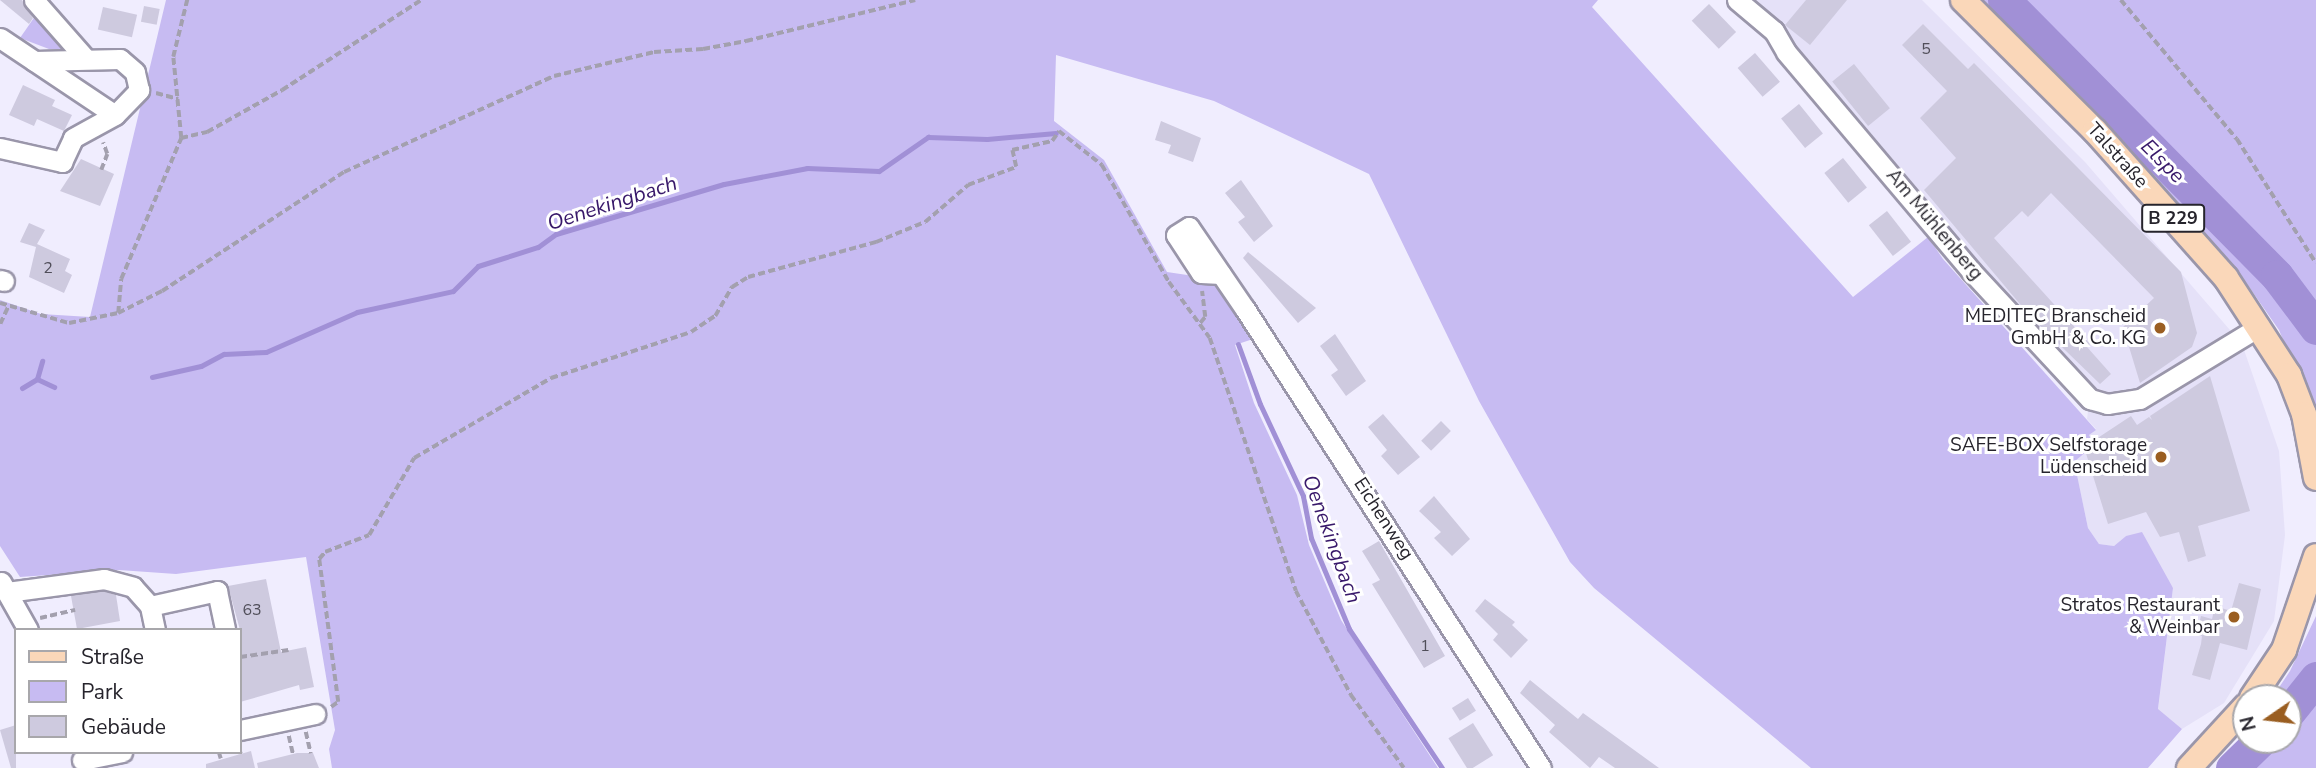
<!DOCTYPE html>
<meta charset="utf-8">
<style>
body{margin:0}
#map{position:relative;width:2316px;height:768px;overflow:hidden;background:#f0edfe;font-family:"Nunito Sans",sans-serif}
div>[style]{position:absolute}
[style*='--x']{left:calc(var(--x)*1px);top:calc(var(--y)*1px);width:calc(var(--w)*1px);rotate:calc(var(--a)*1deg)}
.built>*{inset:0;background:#e5e1f8}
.green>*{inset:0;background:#c7bbf2}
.stream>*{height:5px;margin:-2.5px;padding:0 2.5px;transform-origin:2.5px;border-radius:2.5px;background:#a190d6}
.river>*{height:33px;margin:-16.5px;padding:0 16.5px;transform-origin:16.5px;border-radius:16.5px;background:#a190d6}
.building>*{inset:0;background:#cecadf;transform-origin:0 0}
.path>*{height:3.5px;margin-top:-1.75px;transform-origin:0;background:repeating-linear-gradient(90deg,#a3a0ae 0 7px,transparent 0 10.5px)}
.roads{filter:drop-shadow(2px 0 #9a96aa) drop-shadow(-2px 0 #9a96aa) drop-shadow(0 2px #9a96aa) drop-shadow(0 -2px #9a96aa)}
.minor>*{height:19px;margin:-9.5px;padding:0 9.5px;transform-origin:9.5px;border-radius:9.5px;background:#fff}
.major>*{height:24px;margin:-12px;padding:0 12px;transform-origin:12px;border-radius:12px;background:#fad7b9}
.dots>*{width:19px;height:19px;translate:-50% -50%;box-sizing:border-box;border:4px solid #fff;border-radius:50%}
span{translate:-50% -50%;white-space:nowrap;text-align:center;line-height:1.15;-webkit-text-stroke:6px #fff;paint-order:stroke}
.number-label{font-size:16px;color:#504e59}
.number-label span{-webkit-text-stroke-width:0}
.shield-label span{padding:2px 5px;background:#fff;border:2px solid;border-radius:5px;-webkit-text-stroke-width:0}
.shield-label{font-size:18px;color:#26242c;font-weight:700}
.street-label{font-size:19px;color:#26242c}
.poi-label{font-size:19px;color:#26242c}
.right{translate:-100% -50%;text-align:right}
.water-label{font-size:21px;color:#38186a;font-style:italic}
.legend{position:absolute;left:14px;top:628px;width:228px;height:126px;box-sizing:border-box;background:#fff;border:2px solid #a8a7ab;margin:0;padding:9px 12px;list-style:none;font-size:21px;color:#26242c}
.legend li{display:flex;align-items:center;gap:14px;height:35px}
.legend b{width:35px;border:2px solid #a8a7ab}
.north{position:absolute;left:2232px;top:684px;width:70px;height:70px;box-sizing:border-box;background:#fff;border:2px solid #a8a7ab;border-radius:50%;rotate:256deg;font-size:19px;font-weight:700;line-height:28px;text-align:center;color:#26242c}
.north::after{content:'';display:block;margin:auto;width:24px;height:32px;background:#9a5e21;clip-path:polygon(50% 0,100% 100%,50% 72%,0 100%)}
</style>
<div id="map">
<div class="built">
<i style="clip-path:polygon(1752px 0,1922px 0,2085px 162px,2242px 344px,2279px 451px,2285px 535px,2274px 621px,2224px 703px,2182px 729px,2158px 710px,2173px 588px,2126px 536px,2114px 546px,2099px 544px,2088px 528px,2077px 476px,2068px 466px,2086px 451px,2089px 435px,2096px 429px,2087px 419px,2091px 388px,1927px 208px)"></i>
</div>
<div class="green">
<i style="clip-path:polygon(166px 0,1598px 0,1592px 7px,1853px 297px,1928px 237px,1943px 259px,2096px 430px,2089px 435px,2092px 441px,2084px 447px,2087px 451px,2069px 466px,2077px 475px,2088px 528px,2099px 544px,2114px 546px,2126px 536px,2142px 532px,2173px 588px,2158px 709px,2182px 729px,2148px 768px,1811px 768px,1594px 588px,1570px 562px,1479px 401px,1369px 174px,1214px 101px,1056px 55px,1054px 121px,1104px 160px,1167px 272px,1214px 279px,1253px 339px,1235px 345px,1254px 403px,1297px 495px,1309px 545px,1341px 620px,1438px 768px,332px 768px,329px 749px,335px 730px,306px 557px,176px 574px,119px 570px,20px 577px,0 546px,0 300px,41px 314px,90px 317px)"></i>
<i style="clip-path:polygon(1978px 0,2316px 0,2316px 420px,2279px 330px,2240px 274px,2106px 125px)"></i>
<i style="clip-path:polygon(38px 12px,71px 49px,49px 49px,20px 38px)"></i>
<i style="clip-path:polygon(2316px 616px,2316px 768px,2223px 768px,2246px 735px,2246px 740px,2288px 740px,2288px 698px,2272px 698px,2290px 671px)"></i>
</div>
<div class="stream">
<i style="--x:1238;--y:344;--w:64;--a:69.9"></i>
<i style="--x:1260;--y:404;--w:102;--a:64.9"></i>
<i style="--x:1303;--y:496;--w:43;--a:79.2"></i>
<i style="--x:1311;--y:538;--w:99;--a:67.3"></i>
<i style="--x:1349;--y:629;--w:167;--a:56.2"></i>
<i style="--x:152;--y:377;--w:50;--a:-12.7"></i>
<i style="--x:201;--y:366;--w:26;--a:-28"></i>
<i style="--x:224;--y:354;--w:42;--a:-2.7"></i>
<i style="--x:266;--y:352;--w:99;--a:-23.7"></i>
<i style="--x:357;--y:312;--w:98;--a:-12.3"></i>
<i style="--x:453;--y:291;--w:35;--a:-45"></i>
<i style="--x:478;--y:266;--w:63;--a:-17.6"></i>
<i style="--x:538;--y:247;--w:22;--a:-36"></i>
<i style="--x:556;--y:234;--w:175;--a:-16.6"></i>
<i style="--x:724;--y:184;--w:85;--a:-10.9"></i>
<i style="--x:807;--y:168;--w:72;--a:2.4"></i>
<i style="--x:879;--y:171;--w:60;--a:-34.8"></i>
<i style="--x:928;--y:137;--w:59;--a:1.9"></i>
<i style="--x:987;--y:139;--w:69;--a:-5"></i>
<i style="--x:37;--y:379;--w:19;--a:-74"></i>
<i style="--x:22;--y:388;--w:17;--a:-31"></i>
<i style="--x:37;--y:379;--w:19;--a:25"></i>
</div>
<div class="river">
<i style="--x:2004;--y:0;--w:388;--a:45.3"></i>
<i style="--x:2277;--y:276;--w:65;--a:53.1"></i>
<i style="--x:2288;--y:713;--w:45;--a:-51.3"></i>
<i style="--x:2232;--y:768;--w:40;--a:-44"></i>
</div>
<div class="building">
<i style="clip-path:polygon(0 0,22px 0,33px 18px,29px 24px)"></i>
<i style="clip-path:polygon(1806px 0,1847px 0,1810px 45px,1785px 25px)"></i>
<i style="left:1709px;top:4px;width:39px;height:24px;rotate:46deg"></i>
<i style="left:144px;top:6px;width:16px;height:16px;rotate:11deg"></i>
<i style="left:103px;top:7px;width:35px;height:23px;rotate:13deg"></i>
<i style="clip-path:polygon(1923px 24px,1968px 69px,1974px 63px,2181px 272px,2197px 333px,2192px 347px,2140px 383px,2123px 327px,2154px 298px,2051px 193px,2028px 217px,2022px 211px,1994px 238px,2090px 344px,2087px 347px,2111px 374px,2100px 384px,2030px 316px,1924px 190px,1956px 158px,1920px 118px,1947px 91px,1902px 45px)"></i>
<i style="left:1755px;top:53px;width:38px;height:23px;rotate:49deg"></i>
<i style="left:1854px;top:64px;width:57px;height:28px;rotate:51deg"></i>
<i style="clip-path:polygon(23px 85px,55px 100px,52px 106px,72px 115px,64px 131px,37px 119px,34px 126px,9px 115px)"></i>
<i style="left:1799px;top:104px;width:38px;height:23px;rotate:51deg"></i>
<i style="clip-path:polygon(1161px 121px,1201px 138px,1193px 162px,1168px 153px,1171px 145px,1155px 140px)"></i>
<i style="left:1843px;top:158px;width:38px;height:24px;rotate:51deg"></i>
<i style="clip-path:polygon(81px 159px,114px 174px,100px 206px,60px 191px)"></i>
<i style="clip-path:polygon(1241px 180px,1273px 226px,1254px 242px,1238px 222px,1245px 217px,1225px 193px)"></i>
<i style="left:1887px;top:211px;width:39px;height:23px;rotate:52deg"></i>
<i style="clip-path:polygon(29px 223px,45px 230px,37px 244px,70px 259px,65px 271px,72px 275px,64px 293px,29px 277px,36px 247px,20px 242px)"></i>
<i style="clip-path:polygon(1248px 252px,1316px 308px,1298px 323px,1243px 258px)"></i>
<i style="clip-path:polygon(1335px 334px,1366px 381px,1346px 396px,1331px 375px,1338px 370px,1320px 346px)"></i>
<i style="clip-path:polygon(2210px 376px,2250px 511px,2198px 526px,2206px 556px,2188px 562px,2179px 532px,2160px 537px,2146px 512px,2108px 524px,2084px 447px,2131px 416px,2137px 425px,2149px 417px,2152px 420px,2150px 416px)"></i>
<i style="clip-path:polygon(1383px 414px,1420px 457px,1398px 475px,1381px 456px,1387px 450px,1368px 427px)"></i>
<i style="left:1441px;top:421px;width:14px;height:28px;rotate:45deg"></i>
<i style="clip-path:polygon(1434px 496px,1470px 539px,1452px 556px,1434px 538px,1441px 532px,1419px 511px)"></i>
<i style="clip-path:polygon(1379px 541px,1445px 656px,1424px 668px,1372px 584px,1380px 580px,1362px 551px)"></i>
<i style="clip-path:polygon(266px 579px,281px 652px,306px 647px,314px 687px,300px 690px,299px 685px,240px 702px,240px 630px,228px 586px)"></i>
<i style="clip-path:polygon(2239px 583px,2261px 589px,2247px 650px,2220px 643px,2210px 680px,2192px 675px,2201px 644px,2202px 636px,2196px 635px,2201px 616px,2212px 619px,2215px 606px,2231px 611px)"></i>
<i style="clip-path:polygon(103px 591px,116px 595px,120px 621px,77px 629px,71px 596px)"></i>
<i style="clip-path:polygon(1485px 599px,1515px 622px,1512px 625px,1528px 640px,1511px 658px,1493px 640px,1498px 634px,1475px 611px)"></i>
<i style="clip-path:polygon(1530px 680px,1578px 719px,1583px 713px,1659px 768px,1615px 768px,1599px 757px,1590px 768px,1549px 732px,1555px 725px,1520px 693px)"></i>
<i style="left:1468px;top:698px;width:15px;height:19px;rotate:58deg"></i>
<i style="left:1473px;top:723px;width:38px;height:29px;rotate:58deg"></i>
<i style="clip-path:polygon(16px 725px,16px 768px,11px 768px,0 730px)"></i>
<i style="clip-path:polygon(251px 751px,255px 768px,206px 768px,206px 764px)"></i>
<i style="clip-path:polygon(297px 753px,313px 753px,319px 768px,258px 768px,257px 763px)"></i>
</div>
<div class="path">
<i style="--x:2121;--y:0;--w:181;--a:50.2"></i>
<i style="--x:2237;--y:139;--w:147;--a:57.5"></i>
<i style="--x:156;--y:93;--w:23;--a:15"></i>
<i style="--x:181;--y:138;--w:27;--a:-13"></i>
<i style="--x:207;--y:132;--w:86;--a:-29.2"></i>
<i style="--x:282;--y:90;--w:166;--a:-32.9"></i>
<i style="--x:101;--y:170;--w:17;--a:-69"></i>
<i style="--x:107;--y:154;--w:12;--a:-110"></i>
<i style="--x:0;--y:303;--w:72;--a:16.2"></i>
<i style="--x:69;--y:323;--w:50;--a:-11.5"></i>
<i style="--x:118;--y:313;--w:49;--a:-26.6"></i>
<i style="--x:162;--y:291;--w:217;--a:-33.2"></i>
<i style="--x:344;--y:172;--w:231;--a:-24.6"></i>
<i style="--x:554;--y:76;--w:103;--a:-13.5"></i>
<i style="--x:654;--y:52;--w:49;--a:-3.5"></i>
<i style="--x:703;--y:49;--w:44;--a:-10.5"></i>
<i style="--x:746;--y:41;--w:174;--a:-13.6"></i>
<i style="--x:118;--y:313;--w:34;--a:-85"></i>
<i style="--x:121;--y:279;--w:153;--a:-66.9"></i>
<i style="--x:181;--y:138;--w:81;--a:-95.6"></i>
<i style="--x:173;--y:57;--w:59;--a:-76.2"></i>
<i style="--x:1200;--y:323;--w:8;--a:-50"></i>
<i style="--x:1205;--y:317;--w:26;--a:-97"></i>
<i style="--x:0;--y:324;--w:19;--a:-65"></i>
<i style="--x:40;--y:618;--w:36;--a:-13"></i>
<i style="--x:240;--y:657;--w:49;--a:-8.3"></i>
<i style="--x:240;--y:663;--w:1;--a:90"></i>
<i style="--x:331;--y:707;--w:9;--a:-36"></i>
<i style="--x:338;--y:702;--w:144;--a:-97.6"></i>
<i style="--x:319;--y:559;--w:9;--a:-49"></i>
<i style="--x:325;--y:552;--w:47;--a:-21.1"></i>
<i style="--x:369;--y:535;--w:89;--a:-59.7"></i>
<i style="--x:414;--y:458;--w:159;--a:-30.3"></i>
<i style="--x:551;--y:378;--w:147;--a:-18.2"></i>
<i style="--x:691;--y:332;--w:29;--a:-34"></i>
<i style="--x:715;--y:316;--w:34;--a:-60"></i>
<i style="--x:732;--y:287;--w:19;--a:-32"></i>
<i style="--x:748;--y:277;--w:133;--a:-15.3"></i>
<i style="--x:876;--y:242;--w:53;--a:-22.2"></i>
<i style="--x:925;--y:222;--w:57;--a:-40.7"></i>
<i style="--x:968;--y:185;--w:51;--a:-20.6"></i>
<i style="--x:1016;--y:167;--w:17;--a:-103"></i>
<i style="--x:1012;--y:150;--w:41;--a:-12.7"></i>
<i style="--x:1052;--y:141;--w:12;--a:-55"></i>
<i style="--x:1059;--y:131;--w:55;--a:38.3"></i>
<i style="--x:1102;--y:165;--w:135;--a:60.2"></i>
<i style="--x:1169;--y:282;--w:69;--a:53.8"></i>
<i style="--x:1210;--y:338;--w:267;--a:71.2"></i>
<i style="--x:1296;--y:591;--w:118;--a:62.1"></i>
<i style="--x:1351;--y:695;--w:90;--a:54"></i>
<i style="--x:306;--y:732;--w:22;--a:77"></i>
<i style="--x:289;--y:736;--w:18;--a:77"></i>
<i style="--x:240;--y:751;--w:3;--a:72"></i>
<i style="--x:219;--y:752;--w:7;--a:74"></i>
</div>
<div class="roads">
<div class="minor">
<i style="--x:34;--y:0;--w:77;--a:48.7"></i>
<i style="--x:1737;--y:0;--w:48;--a:40"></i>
<i style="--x:1774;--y:31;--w:24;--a:60"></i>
<i style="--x:1786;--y:52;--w:287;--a:49.8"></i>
<i style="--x:1971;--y:271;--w:175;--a:47.1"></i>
<i style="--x:2090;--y:399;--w:18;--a:16"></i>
<i style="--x:2107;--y:404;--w:33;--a:-9"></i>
<i style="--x:2140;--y:399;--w:140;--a:-31.3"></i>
<i style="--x:0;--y:38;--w:138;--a:33.8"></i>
<i style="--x:0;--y:148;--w:64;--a:12.7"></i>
<i style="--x:62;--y:162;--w:26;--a:-65"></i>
<i style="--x:73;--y:138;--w:48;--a:-28.7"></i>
<i style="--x:115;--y:115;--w:35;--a:-46"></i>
<i style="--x:139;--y:90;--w:18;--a:-103"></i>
<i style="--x:135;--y:72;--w:20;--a:-139"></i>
<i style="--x:120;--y:59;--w:86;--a:178.7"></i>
<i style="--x:1221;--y:274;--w:20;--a:-177"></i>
<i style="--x:1201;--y:273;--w:45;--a:-123.3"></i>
<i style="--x:1176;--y:235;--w:15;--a:-32"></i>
<i style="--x:1189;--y:227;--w:99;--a:55.7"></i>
<i style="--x:1245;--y:309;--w:546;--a:57.18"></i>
<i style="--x:0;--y:280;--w:4;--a:14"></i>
<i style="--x:1;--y:582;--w:55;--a:60.6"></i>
<i style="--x:7;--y:592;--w:98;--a:-7.6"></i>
<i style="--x:104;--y:579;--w:30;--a:15"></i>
<i style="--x:133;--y:587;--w:25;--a:48"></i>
<i style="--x:155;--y:630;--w:25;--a:-102"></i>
<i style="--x:150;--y:606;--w:69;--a:-12.6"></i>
<i style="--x:217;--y:591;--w:40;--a:78"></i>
<i style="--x:240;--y:730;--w:77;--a:-12"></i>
<i style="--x:82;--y:760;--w:41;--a:-11.3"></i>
</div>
<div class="major">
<i style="--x:1963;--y:0;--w:186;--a:44.8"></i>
<i style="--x:2095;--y:131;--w:197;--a:48.3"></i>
<i style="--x:2226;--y:278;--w:116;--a:57"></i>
<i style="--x:2289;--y:375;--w:42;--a:69"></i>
<i style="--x:2304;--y:414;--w:65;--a:79.4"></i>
<i style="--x:2252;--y:698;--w:58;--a:-56.3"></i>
<i style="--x:2284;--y:650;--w:99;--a:-71.2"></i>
<i style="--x:2189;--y:768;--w:84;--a:-47.4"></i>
</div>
</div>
<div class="dots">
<i style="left:2160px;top:328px;background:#9a5e21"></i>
<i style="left:2161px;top:457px;background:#9a5e21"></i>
<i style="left:2234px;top:617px;background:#9a5e21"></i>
</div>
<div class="number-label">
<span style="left:1926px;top:49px">5</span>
<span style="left:48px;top:268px">2</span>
<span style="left:252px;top:610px">63</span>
<span style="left:1425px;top:646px">1</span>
</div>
<div class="shield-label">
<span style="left:2173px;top:218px">B 229</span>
</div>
<div class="street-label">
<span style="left:2117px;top:156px;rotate:48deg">Talstraße</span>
<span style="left:1934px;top:225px;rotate:50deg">Am Mühlenberg</span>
<span style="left:1383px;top:519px;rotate:57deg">Eichenweg</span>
</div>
<div class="poi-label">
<span class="right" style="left:2146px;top:328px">MEDITEC Branscheid<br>GmbH &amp; Co. KG</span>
<span class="right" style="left:2147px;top:457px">SAFE-BOX Selfstorage<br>Lüdenscheid</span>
<span class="right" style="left:2220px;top:617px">Stratos Restaurant<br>&amp; Weinbar</span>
</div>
<div class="water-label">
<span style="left:2163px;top:161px;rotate:45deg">Elspe</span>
<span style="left:612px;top:203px;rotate:-18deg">Oenekingbach</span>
<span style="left:1332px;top:539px;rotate:70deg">Oenekingbach</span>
</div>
<ul class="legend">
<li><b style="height:9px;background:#fad7b9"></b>Straße</li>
<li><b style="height:19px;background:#c7bbf2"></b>Park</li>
<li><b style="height:19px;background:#cecadf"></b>Gebäude</li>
</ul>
<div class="north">N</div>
</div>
